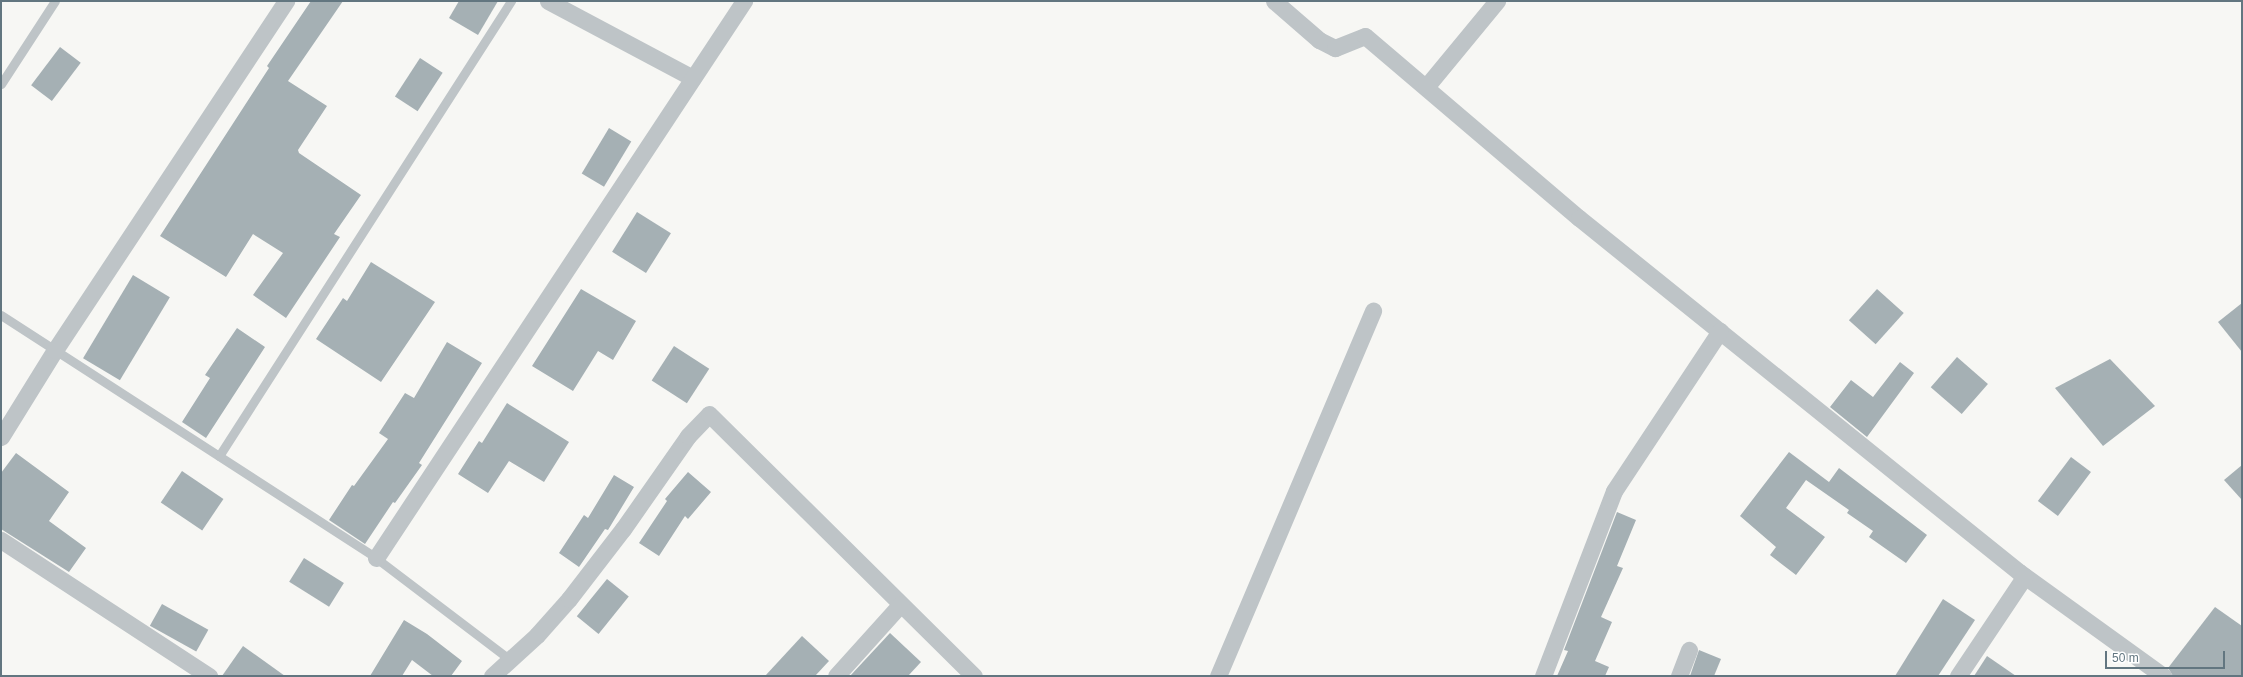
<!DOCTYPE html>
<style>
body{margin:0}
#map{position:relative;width:2243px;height:677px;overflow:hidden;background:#f7f7f4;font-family:Arial,sans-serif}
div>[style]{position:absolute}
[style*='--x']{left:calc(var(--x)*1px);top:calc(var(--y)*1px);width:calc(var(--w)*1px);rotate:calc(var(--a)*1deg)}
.building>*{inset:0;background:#a5b0b4;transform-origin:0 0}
.service>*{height:9px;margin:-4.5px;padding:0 4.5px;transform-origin:4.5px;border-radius:4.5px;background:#bec4c7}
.minor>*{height:17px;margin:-8.5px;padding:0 8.5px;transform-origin:8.5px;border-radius:8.5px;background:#bec4c7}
span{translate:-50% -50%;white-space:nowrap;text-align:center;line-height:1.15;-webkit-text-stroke:4px #fff;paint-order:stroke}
.frame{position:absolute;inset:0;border:2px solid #627680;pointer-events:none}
.scale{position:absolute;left:2105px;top:651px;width:120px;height:18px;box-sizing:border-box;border:2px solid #627680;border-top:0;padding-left:5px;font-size:12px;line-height:14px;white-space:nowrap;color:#627680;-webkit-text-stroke:3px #fff;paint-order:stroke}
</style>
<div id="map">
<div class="building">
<i style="clip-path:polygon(311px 1px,343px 1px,288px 81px,327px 106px,298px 150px,299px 153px,361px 195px,334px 234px,340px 237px,286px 318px,253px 295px,283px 253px,253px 234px,226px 277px,160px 236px,269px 68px,267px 66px)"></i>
<i style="clip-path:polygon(459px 1px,498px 1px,478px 35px,449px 18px)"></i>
<i style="left:60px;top:47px;width:26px;height:48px;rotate:37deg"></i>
<i style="left:420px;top:58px;width:27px;height:46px;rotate:33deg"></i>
<i style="left:609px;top:128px;width:26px;height:53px;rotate:31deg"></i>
<i style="left:637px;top:212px;width:40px;height:47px;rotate:32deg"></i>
<i style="clip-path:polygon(371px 262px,435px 302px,381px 382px,316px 339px,343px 298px,347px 301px)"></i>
<i style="left:133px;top:275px;width:43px;height:97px;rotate:31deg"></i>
<i style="clip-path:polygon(581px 289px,636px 321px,613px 360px,598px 351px,573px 391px,532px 366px)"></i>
<i style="left:1877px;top:289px;width:36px;height:42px;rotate:42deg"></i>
<i style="clip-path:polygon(2242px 303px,2242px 352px,2218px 322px)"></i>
<i style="clip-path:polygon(237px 328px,265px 347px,206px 438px,182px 422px,210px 378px,205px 375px)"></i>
<i style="clip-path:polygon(447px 342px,482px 363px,419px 463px,422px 465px,395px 503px,393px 502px,365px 544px,329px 520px,352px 485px,354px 486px,388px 439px,379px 433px,405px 393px,414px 398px)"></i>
<i style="left:674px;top:346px;width:42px;height:41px;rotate:33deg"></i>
<i style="left:1957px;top:357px;width:41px;height:40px;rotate:41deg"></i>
<i style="clip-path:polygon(2110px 359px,2155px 406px,2103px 446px,2055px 388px)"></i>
<i style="clip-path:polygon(1900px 362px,1914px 373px,1867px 437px,1830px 407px,1851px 380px,1873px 397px)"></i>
<i style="clip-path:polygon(507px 403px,569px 442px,544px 482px,509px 461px,488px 493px,458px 474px,479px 441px,482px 443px)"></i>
<i style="clip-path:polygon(1789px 452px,1829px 482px,1839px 468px,1927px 535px,1906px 563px,1869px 537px,1873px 531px,1847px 513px,1849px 510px,1806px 480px,1786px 508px,1825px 537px,1796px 575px,1770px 555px,1776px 547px,1740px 516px)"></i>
<i style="clip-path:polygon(16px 453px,69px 492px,49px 521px,86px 548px,69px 572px,1px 529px,1px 473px)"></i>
<i style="left:2071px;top:457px;width:25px;height:55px;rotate:37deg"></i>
<i style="clip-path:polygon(2242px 465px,2242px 500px,2224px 480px)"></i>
<i style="left:182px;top:471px;width:50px;height:38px;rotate:34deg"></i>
<i style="clip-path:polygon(688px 472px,711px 492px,688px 519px,685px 516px,659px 556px,639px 543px,667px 501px,665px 499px)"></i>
<i style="clip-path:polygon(614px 475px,634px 487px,608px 530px,605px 529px,579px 567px,559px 553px,584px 515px,588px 518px)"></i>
<i style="clip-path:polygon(1617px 512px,1636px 520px,1617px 566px,1623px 568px,1601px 617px,1612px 622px,1595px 661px,1609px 667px,1605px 676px,1557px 676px,1568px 651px,1564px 650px)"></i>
<i style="left:304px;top:558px;width:47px;height:28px;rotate:32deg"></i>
<i style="left:607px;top:579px;width:28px;height:48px;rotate:39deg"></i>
<i style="clip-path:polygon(1943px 599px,1975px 620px,1938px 676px,1895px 676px)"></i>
<i style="left:162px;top:604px;width:53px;height:25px;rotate:29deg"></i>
<i style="clip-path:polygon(2215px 607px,2242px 626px,2242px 676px,2173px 676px,2168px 668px)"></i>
<i style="clip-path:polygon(404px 620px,427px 634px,462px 661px,451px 676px,433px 676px,412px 660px,402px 676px,370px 676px)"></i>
<i style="clip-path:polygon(890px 633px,921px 662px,908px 676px,850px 676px)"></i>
<i style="clip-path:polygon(802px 636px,829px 661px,815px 676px,765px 676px)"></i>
<i style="clip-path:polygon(243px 646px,285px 676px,222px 676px)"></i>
<i style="clip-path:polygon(1699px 650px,1721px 659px,1714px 676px,1690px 676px)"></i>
<i style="clip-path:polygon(1987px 656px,2016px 676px,1974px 676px)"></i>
</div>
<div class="service">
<i style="--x:1;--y:84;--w:99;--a:-57"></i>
<i style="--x:1;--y:315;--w:447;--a:32.9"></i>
<i style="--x:376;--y:558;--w:167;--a:37.2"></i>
<i style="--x:219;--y:456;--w:541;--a:-57.31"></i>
</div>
<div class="minor">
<i style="--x:548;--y:1;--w:164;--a:28"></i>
<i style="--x:1274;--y:1;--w:60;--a:40.9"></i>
<i style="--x:1319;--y:40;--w:18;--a:27"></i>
<i style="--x:1335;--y:48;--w:32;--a:-22"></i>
<i style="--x:1365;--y:36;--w:281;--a:40.4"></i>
<i style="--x:1579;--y:218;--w:565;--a:38.82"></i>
<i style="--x:2019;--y:572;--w:178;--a:35.8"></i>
<i style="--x:1426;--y:87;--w:112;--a:-50.5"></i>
<i style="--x:1;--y:437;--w:102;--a:-58.2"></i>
<i style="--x:55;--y:350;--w:419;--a:-56.5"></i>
<i style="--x:1;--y:540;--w:249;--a:33.2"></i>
<i style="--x:376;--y:558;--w:668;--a:-56.55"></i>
<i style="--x:492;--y:676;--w:61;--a:-42.3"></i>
<i style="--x:537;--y:635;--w:48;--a:-48.4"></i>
<i style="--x:569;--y:599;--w:88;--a:-52.4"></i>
<i style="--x:623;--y:529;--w:113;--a:-55"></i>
<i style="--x:688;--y:436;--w:30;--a:-46"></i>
<i style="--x:709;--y:414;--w:373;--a:44.7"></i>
<i style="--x:836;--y:676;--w:96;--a:-48"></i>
<i style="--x:1218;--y:676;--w:397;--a:-67"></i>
<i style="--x:1543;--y:676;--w:198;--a:-69"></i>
<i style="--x:1614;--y:491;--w:192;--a:-56.5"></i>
<i style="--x:1679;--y:676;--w:28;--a:-69"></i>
<i style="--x:1958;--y:676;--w:120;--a:-56.2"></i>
</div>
<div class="frame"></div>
<div class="scale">50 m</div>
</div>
